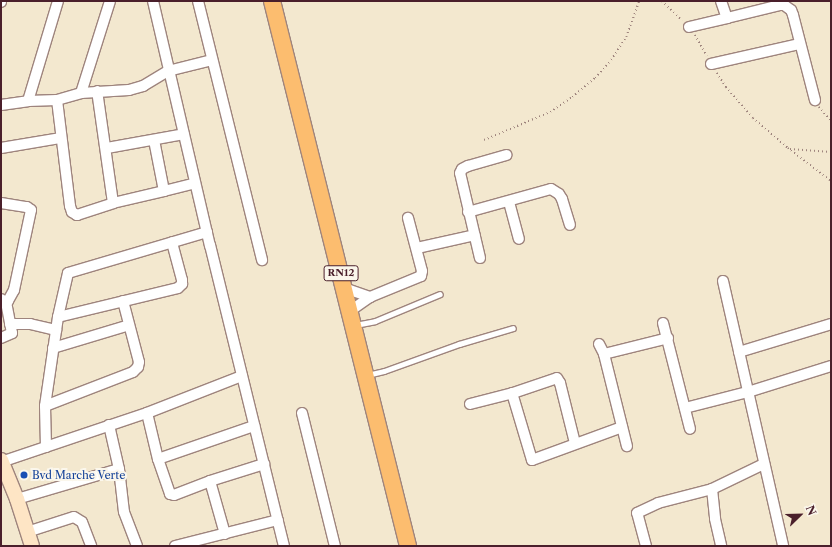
<!DOCTYPE html>
<style>
body{margin:0}
#map{position:relative;width:832px;height:547px;overflow:hidden;background:#f3e8cf;font-family:"Libre Caslon Text",serif}
div>[style]{position:absolute}
[style*='--x']{left:calc(var(--x)*1px);top:calc(var(--y)*1px);width:calc(var(--w)*1px);rotate:calc(var(--a)*1deg)}
.path>*{height:1.5px;margin-top:-0.75px;transform-origin:0;background:repeating-linear-gradient(90deg,#9e847d 0 1px,transparent 0 4px)}
.roads{filter:drop-shadow(1px 0 #9e847d) drop-shadow(-1px 0 #9e847d) drop-shadow(0 1px #9e847d) drop-shadow(0 -1px #9e847d)}
.lane>*{height:5px;margin:-2.5px;padding:0 2.5px;transform-origin:2.5px;border-radius:2.5px;background:#fff}
.street>*{height:10px;margin:-5px;padding:0 5px;transform-origin:5px;border-radius:5px;background:#fff}
.secondary>*{height:14px;margin:-7px;padding:0 7px;transform-origin:7px;border-radius:7px;background:#fee5c5}
.primary>*{height:16px;margin:-8px;padding:0 8px;transform-origin:8px;border-radius:8px;background:#fcbd6f}
.dots>*{width:11px;height:11px;translate:-50% -50%;box-sizing:border-box;border:2px solid #fbf7ec;border-radius:50%}
span{translate:-50% -50%;white-space:nowrap;text-align:center;line-height:1.15;-webkit-text-stroke:4px #fbf7ec;paint-order:stroke}
.shield-label span{padding:1px 3px;background:#fbf7ec;border:1px solid;border-radius:3px;-webkit-text-stroke-width:0}
.shield-label{font-size:10px;color:#4a1f2b;font-weight:700}
.transit-label{font-size:11px;color:#164399}
.left{translate:0 -50%;text-align:left}
.frame{position:absolute;inset:0;border:2px solid #4a1f2b;pointer-events:none}
.north{position:absolute;left:780px;top:495px;width:40px;height:40px;-webkit-text-stroke:3px #fbf7ec;paint-order:stroke;rotate:67deg;font-size:11px;font-weight:700;line-height:16px;text-align:center;color:#4a1f2b}
.north::after{content:'';display:block;margin:auto;width:14px;height:18px;background:#4a1f2b;clip-path:polygon(50% 0,100% 100%,50% 72%,0 100%)}
</style>
<div id="map">
<div class="path">
<i style="--x:662;--y:1;--w:28;--a:44"></i>
<i style="--x:695;--y:35;--w:24;--a:60"></i>
<i style="--x:717;--y:73;--w:17;--a:57"></i>
<i style="--x:726;--y:87;--w:41;--a:48.9"></i>
<i style="--x:753;--y:118;--w:46;--a:40.6"></i>
<i style="--x:788;--y:148;--w:54;--a:37.5"></i>
<i style="--x:819;--y:107;--w:18;--a:49"></i>
<i style="--x:484;--y:140;--w:72;--a:-23"></i>
<i style="--x:550;--y:112;--w:27;--a:-34"></i>
<i style="--x:572;--y:97;--w:30;--a:-40"></i>
<i style="--x:595;--y:78;--w:24;--a:-48"></i>
<i style="--x:611;--y:60;--w:27;--a:-57"></i>
<i style="--x:626;--y:37;--w:38;--a:-70"></i>
<i style="--x:790;--y:149;--w:41;--a:4.2"></i>
</div>
<div class="roads">
<div class="lane">
<i style="--x:355;--y:325;--w:20;--a:-11"></i>
<i style="--x:375;--y:321;--w:70;--a:-22.6"></i>
<i style="--x:367;--y:375;--w:17;--a:-13"></i>
<i style="--x:384;--y:371;--w:80;--a:-19.8"></i>
<i style="--x:459;--y:344;--w:56;--a:-16.5"></i>
</div>
<div class="street">
<i style="--x:153;--y:1;--w:251;--a:76.9"></i>
<i style="--x:210;--y:245;--w:310;--a:76.2"></i>
<i style="--x:198;--y:1;--w:267;--a:76.1"></i>
<i style="--x:721;--y:1;--w:18;--a:71"></i>
<i style="--x:727;--y:18;--w:55;--a:-13.8"></i>
<i style="--x:780;--y:5;--w:4;--a:0"></i>
<i style="--x:784;--y:5;--w:9;--a:36"></i>
<i style="--x:791;--y:10;--w:5;--a:68"></i>
<i style="--x:793;--y:15;--w:88;--a:75.5"></i>
<i style="--x:1;--y:2;--w:1;--a:-90"></i>
<i style="--x:689;--y:27;--w:39;--a:-13"></i>
<i style="--x:711;--y:64;--w:91;--a:-12.7"></i>
<i style="--x:81;--y:93;--w:96;--a:-72.5"></i>
<i style="--x:57;--y:100;--w:107;--a:83"></i>
<i style="--x:70;--y:206;--w:6;--a:72"></i>
<i style="--x:72;--y:212;--w:6;--a:31"></i>
<i style="--x:77;--y:215;--w:38;--a:-18"></i>
<i style="--x:113;--y:203;--w:113;--a:-98.1"></i>
<i style="--x:28;--y:101;--w:104;--a:-73.3"></i>
<i style="--x:1;--y:105;--w:27;--a:-8"></i>
<i style="--x:28;--y:101;--w:29;--a:-2"></i>
<i style="--x:57;--y:100;--w:25;--a:-16"></i>
<i style="--x:81;--y:93;--w:48;--a:-3.6"></i>
<i style="--x:129;--y:90;--w:15;--a:-16"></i>
<i style="--x:143;--y:86;--w:29;--a:-31"></i>
<i style="--x:168;--y:71;--w:45;--a:-14"></i>
<i style="--x:1;--y:148;--w:61;--a:-9.5"></i>
<i style="--x:107;--y:148;--w:78;--a:-10.3"></i>
<i style="--x:164;--y:191;--w:32;--a:-14"></i>
<i style="--x:509;--y:202;--w:38;--a:75"></i>
<i style="--x:1;--y:203;--w:26;--a:9"></i>
<i style="--x:27;--y:207;--w:5;--a:37"></i>
<i style="--x:31;--y:210;--w:82;--a:102"></i>
<i style="--x:14;--y:290;--w:13;--a:119"></i>
<i style="--x:8;--y:301;--w:3;--a:135"></i>
<i style="--x:6;--y:303;--w:6;--a:-141"></i>
<i style="--x:113;--y:203;--w:52;--a:-13.2"></i>
<i style="--x:164;--y:191;--w:52;--a:-101.1"></i>
<i style="--x:468;--y:212;--w:86;--a:-15.5"></i>
<i style="--x:551;--y:189;--w:9;--a:32"></i>
<i style="--x:559;--y:194;--w:6;--a:59"></i>
<i style="--x:562;--y:199;--w:27;--a:73"></i>
<i style="--x:417;--y:248;--w:59;--a:-12.6"></i>
<i style="--x:480;--y:258;--w:87;--a:-103.2"></i>
<i style="--x:460;--y:173;--w:4;--a:-63"></i>
<i style="--x:462;--y:169;--w:7;--a:-27"></i>
<i style="--x:468;--y:166;--w:40;--a:-16"></i>
<i style="--x:723;--y:281;--w:272;--a:77.2"></i>
<i style="--x:344;--y:288;--w:28;--a:19"></i>
<i style="--x:350;--y:311;--w:24;--a:-35"></i>
<i style="--x:370;--y:297;--w:55;--a:-22.4"></i>
<i style="--x:421;--y:276;--w:5;--a:-79"></i>
<i style="--x:422;--y:271;--w:55;--a:-104.8"></i>
<i style="--x:58;--y:317;--w:123;--a:-13.6"></i>
<i style="--x:178;--y:288;--w:6;--a:-45"></i>
<i style="--x:182;--y:284;--w:4;--a:-90"></i>
<i style="--x:182;--y:280;--w:39;--a:-105"></i>
<i style="--x:663;--y:323;--w:109;--a:75.7"></i>
<i style="--x:10;--y:324;--w:20;--a:0"></i>
<i style="--x:30;--y:324;--w:27;--a:13"></i>
<i style="--x:1;--y:338;--w:12;--a:-24"></i>
<i style="--x:12;--y:333;--w:31;--a:-101"></i>
<i style="--x:599;--y:344;--w:11;--a:63"></i>
<i style="--x:604;--y:354;--w:95;--a:76"></i>
<i style="--x:53;--y:348;--w:79;--a:-16.8"></i>
<i style="--x:739;--y:352;--w:96;--a:-16.9"></i>
<i style="--x:604;--y:354;--w:66;--a:-14"></i>
<i style="--x:512;--y:393;--w:70;--a:73.4"></i>
<i style="--x:532;--y:460;--w:96;--a:-20.1"></i>
<i style="--x:470;--y:404;--w:44;--a:-14.3"></i>
<i style="--x:513;--y:393;--w:46;--a:-18.8"></i>
<i style="--x:557;--y:378;--w:6;--a:59"></i>
<i style="--x:560;--y:383;--w:62;--a:76"></i>
<i style="--x:45;--y:406;--w:90;--a:-81.7"></i>
<i style="--x:58;--y:317;--w:45;--a:-77.2"></i>
<i style="--x:68;--y:273;--w:145;--a:-16.4"></i>
<i style="--x:685;--y:408;--w:65;--a:-14.3"></i>
<i style="--x:748;--y:392;--w:87;--a:-17.4"></i>
<i style="--x:147;--y:413;--w:47;--a:76.6"></i>
<i style="--x:158;--y:459;--w:37;--a:71"></i>
<i style="--x:170;--y:494;--w:4;--a:14"></i>
<i style="--x:174;--y:495;--w:39;--a:-21"></i>
<i style="--x:210;--y:481;--w:57;--a:-17.5"></i>
<i style="--x:302;--y:413;--w:137;--a:76.1"></i>
<i style="--x:109;--y:425;--w:45;--a:77.2"></i>
<i style="--x:119;--y:469;--w:43;--a:83.4"></i>
<i style="--x:124;--y:512;--w:36;--a:69"></i>
<i style="--x:46;--y:447;--w:41;--a:-91.4"></i>
<i style="--x:45;--y:406;--w:94;--a:-21.1"></i>
<i style="--x:133;--y:372;--w:7;--a:-45"></i>
<i style="--x:138;--y:367;--w:5;--a:-79"></i>
<i style="--x:139;--y:362;--w:63;--a:-104.7"></i>
<i style="--x:158;--y:459;--w:102;--a:-19"></i>
<i style="--x:1;--y:462;--w:154;--a:-18.6"></i>
<i style="--x:147;--y:413;--w:102;--a:-21.3"></i>
<i style="--x:210;--y:481;--w:55;--a:74.2"></i>
<i style="--x:712;--y:489;--w:58;--a:-25.7"></i>
<i style="--x:17;--y:499;--w:106;--a:-16.4"></i>
<i style="--x:27;--y:532;--w:49;--a:-17.7"></i>
<i style="--x:74;--y:517;--w:9;--a:32"></i>
<i style="--x:82;--y:522;--w:26;--a:69"></i>
<i style="--x:175;--y:546;--w:106;--a:-14.2"></i>
<i style="--x:646;--y:546;--w:34;--a:-105"></i>
<i style="--x:637;--y:513;--w:23;--a:-25"></i>
<i style="--x:658;--y:503;--w:56;--a:-14.5"></i>
<i style="--x:712;--y:489;--w:30;--a:84"></i>
<i style="--x:715;--y:519;--w:28;--a:77"></i>
</div>
<div class="secondary">
<i style="--x:1;--y:460;--w:42;--a:67.7"></i>
<i style="--x:17;--y:499;--w:49;--a:72.3"></i>
</div>
<div class="primary">
<i style="--x:272;--y:1;--w:562;--a:75.99"></i>
</div>
</div>
<div class="dots">
<i style="left:24px;top:475px;background:#1a4fb4"></i>
</div>
<div class="shield-label">
<span style="left:341px;top:273px">RN12</span>
</div>
<div class="transit-label">
<span class="left" style="left:32px;top:475px">Bvd Marche Verte</span>
</div>
<div class="frame"></div>
<div class="north">N</div>
</div>
